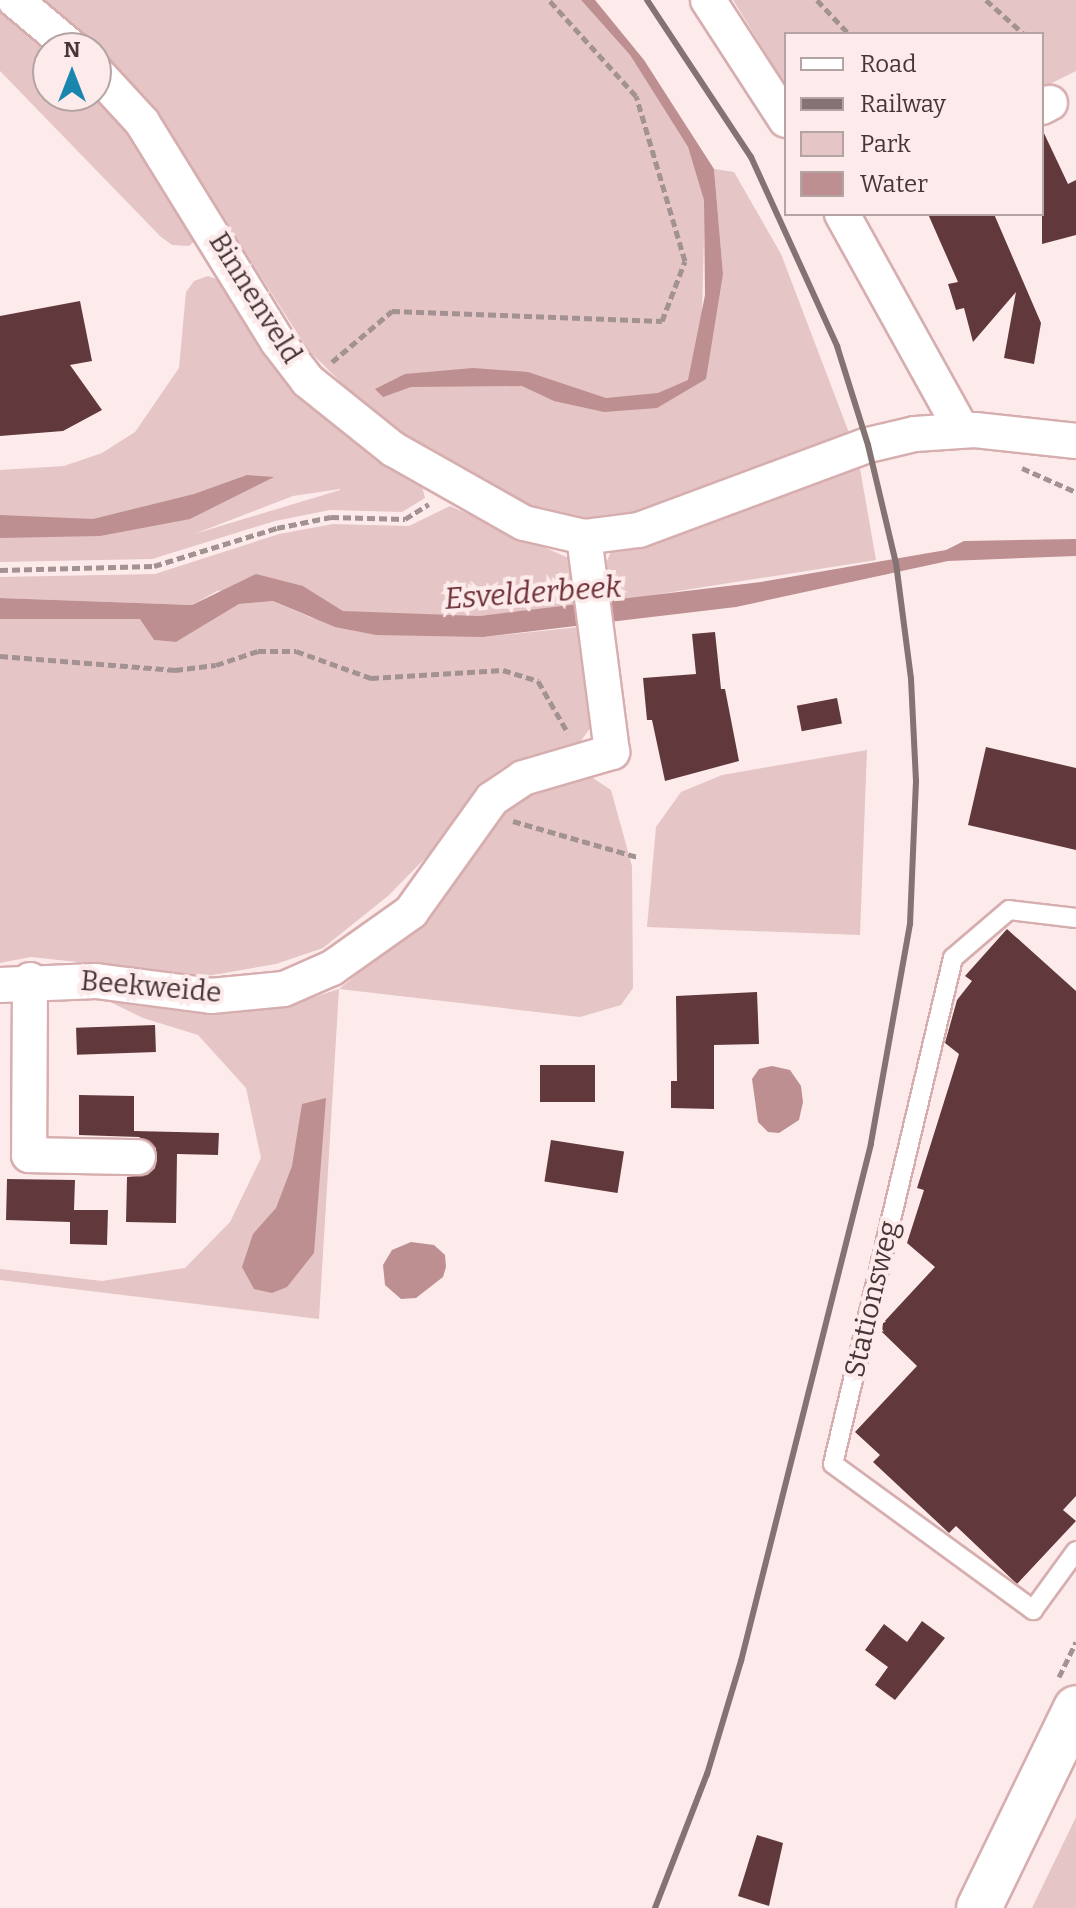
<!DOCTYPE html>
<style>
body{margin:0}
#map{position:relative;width:1076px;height:1908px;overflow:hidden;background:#fdebec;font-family:Bitter,serif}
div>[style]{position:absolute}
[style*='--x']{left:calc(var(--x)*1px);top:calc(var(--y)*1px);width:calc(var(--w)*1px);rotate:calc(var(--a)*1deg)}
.green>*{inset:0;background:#e5c5c6}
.water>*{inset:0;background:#be8f91}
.building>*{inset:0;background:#61393c;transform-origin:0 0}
.path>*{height:5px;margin-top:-2.5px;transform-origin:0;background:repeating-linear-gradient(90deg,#a39292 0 8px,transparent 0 12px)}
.roads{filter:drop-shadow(2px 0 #d7aeaf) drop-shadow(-2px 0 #d7aeaf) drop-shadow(0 2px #d7aeaf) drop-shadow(0 -2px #d7aeaf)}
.service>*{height:18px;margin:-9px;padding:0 9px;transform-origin:9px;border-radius:9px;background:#fff}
.minor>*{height:34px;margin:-17px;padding:0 17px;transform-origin:17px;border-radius:17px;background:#fff}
.secondary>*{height:44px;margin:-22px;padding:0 22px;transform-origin:22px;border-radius:22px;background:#fff}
.rail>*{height:6px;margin:-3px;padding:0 3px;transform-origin:3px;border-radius:3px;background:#847373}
span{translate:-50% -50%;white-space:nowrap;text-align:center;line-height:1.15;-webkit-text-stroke:8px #fdebec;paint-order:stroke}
.street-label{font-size:28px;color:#473636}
.water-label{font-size:30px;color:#6c2f35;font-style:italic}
.legend{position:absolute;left:784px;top:32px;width:260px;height:184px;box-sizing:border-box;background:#fdebec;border:2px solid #b4a3a3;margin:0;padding:10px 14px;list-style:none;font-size:24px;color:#473636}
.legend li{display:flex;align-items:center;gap:16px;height:40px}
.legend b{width:40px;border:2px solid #b4a3a3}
.north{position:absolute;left:32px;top:32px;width:80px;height:80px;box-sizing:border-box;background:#fdebec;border:2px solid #b4a3a3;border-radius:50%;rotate:0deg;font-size:22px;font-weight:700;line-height:32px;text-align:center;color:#473636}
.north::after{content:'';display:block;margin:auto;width:28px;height:36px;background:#1886ad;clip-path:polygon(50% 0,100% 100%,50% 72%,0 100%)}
</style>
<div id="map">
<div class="green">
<i style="clip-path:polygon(33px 0,581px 0,630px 55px,688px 147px,705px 200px,702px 314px,723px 274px,714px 169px,734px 172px,781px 254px,851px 438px,600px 524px,569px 522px,491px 494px,347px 398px,352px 393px,308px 350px,217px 208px,150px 115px,96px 55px,96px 48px,89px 48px)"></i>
<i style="clip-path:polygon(733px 0,1076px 0,1076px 71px,1042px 88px,1042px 34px,786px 34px,786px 86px)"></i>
<i style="clip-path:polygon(0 7px,48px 48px,48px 96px,96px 96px,137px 135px,198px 238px,189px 246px,172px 245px,160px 236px,0 71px)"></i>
<i style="clip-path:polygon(evenodd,208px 276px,222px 281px,296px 393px,375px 460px,422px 486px,425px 498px,402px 512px,330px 510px,275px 521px,152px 559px,0 562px,0 470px,64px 466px,102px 453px,135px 432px,179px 368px,186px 292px,194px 281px,208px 276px,340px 489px,340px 490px,194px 534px,293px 496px,340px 489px)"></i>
<i style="clip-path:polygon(859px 463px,876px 560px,609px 602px,602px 573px,612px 549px)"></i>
<i style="clip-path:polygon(450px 506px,571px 559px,577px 606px,479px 616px,376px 615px,343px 611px,303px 586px,217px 591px,192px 605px,0 598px,0 577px,155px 574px,279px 534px,333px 524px,409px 526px)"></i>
<i style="clip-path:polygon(273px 601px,312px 618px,483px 637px,579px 627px,595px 721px,576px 748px,501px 769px,478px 786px,441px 842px,388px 896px,323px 948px,276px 964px,207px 976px,31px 957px,0 963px,0 619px,141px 619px,154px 640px,176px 642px,239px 604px)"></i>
<i style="clip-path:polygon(867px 750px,860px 935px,647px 927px,656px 827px,681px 792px,722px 775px)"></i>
<i style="clip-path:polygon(584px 772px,611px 790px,632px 866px,633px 988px,621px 1005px,580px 1017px,339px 989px,319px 1319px,0 1280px,0 1269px,102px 1281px,185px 1268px,230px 1222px,261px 1158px,246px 1088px,198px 1035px,143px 1018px,98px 996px,185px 1011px,276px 1009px,339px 989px,413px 929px,512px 797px)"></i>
<i style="clip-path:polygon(1076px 1817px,1076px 1908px,1032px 1908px)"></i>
</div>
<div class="water">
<i style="clip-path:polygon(581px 0,595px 0,644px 60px,714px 169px,723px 274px,706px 379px,657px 408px,604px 412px,554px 401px,522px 386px,411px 387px,383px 397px,375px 389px,405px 374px,473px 368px,528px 372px,606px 398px,658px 393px,688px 380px,705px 295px,704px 200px,688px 147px,630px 55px)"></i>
<i style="clip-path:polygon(247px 475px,274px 477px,190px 519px,100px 536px,0 538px,0 515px,93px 519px,194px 494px)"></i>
<i style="clip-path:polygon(1076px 539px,1076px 556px,948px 561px,736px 607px,483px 637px,376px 635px,335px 627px,273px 601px,239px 604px,176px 642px,154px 640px,140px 619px,0 619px,0 598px,192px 605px,256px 574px,303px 586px,343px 611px,479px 616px,761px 582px,946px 550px,964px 541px)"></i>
<i style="clip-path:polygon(772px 1066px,790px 1070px,801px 1086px,803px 1102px,799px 1120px,779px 1133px,768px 1132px,758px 1122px,752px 1079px,759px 1069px)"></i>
<i style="clip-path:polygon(326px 1098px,314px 1253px,287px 1287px,272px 1293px,254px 1289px,242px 1267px,253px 1234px,276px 1208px,292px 1166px,302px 1104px)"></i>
<i style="clip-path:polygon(411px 1242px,434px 1245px,445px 1255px,446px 1267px,443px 1277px,416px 1298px,401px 1299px,385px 1285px,383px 1265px,392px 1250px)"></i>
</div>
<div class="building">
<i style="clip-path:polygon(1042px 129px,1068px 184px,1076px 180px,1076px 235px,1042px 244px)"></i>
<i style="clip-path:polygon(928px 214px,994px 214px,1041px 323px,1034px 364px,1004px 358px,1016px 292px,973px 342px,964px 308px,956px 310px,948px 284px,958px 282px)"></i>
<i style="clip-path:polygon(80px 301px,92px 361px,70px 365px,102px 410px,63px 431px,0 436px,0 316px)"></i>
<i style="clip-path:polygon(715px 632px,721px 689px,725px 689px,739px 761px,665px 781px,652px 720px,647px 720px,643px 678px,696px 674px,692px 634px)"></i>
<i style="left:837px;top:698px;width:26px;height:41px;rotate:79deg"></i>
<i style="clip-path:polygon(986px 747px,1076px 768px,1076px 850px,968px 825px)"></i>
<i style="clip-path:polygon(1007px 929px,1076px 991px,1076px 1496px,1063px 1510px,1076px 1521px,1017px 1584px,956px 1526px,949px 1533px,873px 1462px,880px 1455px,855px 1432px,917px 1366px,882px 1332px,883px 1323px,935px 1267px,907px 1243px,924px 1190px,917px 1188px,959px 1054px,945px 1043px,957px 1000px,972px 981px,965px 976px)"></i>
<i style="clip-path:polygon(757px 992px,759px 1044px,714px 1045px,714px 1109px,671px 1108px,671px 1081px,677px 1081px,676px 996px)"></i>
<i style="left:155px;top:1025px;width:27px;height:79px;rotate:88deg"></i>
<i style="left:540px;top:1065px;width:55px;height:37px"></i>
<i style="clip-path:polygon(79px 1095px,134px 1096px,134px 1131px,219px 1133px,218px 1155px,177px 1154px,176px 1223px,126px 1222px,127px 1177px,147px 1175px,155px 1168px,156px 1148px,139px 1137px,79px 1135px)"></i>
<i style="left:551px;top:1140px;width:74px;height:42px;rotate:9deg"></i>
<i style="clip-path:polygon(7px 1179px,75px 1180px,74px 1210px,108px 1210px,107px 1245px,70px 1244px,70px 1222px,6px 1220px)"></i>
<i style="clip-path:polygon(922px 1621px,945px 1638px,895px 1700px,875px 1685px,888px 1667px,865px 1650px,884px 1624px,907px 1642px)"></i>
<i style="clip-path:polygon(757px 1835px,783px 1843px,769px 1906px,738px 1896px)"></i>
</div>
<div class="path">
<i style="--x:817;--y:0;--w:47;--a:46.7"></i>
<i style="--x:986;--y:0;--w:51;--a:41.8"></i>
<i style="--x:332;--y:362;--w:79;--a:-40.4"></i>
<i style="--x:392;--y:311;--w:270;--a:2.1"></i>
<i style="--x:662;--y:321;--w:64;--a:-69"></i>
<i style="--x:685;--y:261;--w:172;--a:-106.5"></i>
<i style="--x:636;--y:96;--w:130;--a:-132.2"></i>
<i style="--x:1022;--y:468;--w:59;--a:24"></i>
<i style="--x:0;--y:570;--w:154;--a:-1.5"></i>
<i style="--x:154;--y:566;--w:129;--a:-17.2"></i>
<i style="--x:277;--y:528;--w:55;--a:-11.5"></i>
<i style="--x:331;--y:517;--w:74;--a:1.5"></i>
<i style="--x:405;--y:519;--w:28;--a:-32"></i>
<i style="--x:0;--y:656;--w:176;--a:4.6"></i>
<i style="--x:175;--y:670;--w:41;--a:-7"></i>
<i style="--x:216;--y:665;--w:44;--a:-18.4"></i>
<i style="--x:258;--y:651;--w:38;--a:0"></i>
<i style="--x:296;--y:651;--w:80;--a:19.8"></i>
<i style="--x:371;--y:678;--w:132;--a:-3.5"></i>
<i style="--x:503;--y:670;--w:37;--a:17"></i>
<i style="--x:538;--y:681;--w:60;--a:60"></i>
<i style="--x:513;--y:821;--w:130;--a:16.1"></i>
<i style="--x:1059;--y:1677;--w:39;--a:-64"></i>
</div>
<div class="roads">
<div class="service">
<i style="--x:1076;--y:918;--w:67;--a:-173.2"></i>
<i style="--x:1009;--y:910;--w:74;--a:139.4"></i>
<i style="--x:953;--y:958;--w:520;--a:103.34"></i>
<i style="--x:833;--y:1464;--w:248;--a:36.1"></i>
<i style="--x:1033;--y:1610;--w:73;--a:-53.9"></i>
</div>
<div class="minor">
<i style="--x:15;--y:0;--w:75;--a:40.1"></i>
<i style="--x:708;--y:0;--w:143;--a:57"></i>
<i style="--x:96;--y:72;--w:68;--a:47.4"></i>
<i style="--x:142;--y:122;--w:259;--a:58.3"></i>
<i style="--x:278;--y:342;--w:49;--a:52.4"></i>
<i style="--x:308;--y:381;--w:109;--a:38.7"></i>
<i style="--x:393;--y:449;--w:150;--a:29.5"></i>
<i style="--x:524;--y:523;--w:62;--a:13.1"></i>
<i style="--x:584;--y:537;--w:55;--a:-7.3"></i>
<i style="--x:639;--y:530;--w:244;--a:-20.4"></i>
<i style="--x:868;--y:445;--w:48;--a:-13.2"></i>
<i style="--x:915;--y:434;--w:60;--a:-3.8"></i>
<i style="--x:975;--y:430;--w:102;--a:6.2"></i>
<i style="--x:1042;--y:107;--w:9;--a:-27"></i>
<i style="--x:842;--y:214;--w:246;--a:61"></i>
<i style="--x:30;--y:980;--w:175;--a:90.3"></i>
<i style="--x:29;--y:1155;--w:109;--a:1.1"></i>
<i style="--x:0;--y:985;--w:96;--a:-2.4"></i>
<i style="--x:96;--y:981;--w:116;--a:7.4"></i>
<i style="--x:211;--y:996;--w:73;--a:-5.5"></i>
<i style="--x:284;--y:989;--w:52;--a:-23.6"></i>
<i style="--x:332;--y:968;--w:97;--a:-35.3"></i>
<i style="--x:411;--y:912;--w:139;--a:-54.4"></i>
<i style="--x:492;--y:799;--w:37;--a:-34"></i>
<i style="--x:523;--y:778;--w:93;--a:-16.3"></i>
<i style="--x:612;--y:752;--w:217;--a:-97.4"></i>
</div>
<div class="secondary">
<i style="--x:979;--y:1908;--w:222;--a:-64.1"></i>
</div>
</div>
<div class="rail">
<i style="--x:647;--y:0;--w:188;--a:56.5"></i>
<i style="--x:751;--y:157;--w:208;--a:65.5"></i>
<i style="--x:837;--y:346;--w:104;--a:72.6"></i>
<i style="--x:868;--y:445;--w:121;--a:76.7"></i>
<i style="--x:896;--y:563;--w:117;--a:82.6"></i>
<i style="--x:911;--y:679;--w:102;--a:87.2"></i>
<i style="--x:916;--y:781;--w:143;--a:92.4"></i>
<i style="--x:910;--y:924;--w:223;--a:100.1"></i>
<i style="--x:871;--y:1144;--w:533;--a:104.11"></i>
<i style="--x:741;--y:1661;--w:118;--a:106.7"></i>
<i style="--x:707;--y:1774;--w:144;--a:111.2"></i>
</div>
<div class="street-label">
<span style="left:255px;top:298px;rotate:58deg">Binnenveld</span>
<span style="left:151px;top:987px;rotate:5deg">Beekweide</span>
<span style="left:872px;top:1299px;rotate:-77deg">Stationsweg</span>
</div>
<div class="water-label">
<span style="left:533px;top:593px;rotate:-4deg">Esvelderbeek</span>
</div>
<ul class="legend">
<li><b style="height:10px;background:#fff"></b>Road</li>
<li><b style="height:10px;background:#847373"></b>Railway</li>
<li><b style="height:22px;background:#e5c5c6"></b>Park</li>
<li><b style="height:22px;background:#be8f91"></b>Water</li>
</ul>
<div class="north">N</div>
</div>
